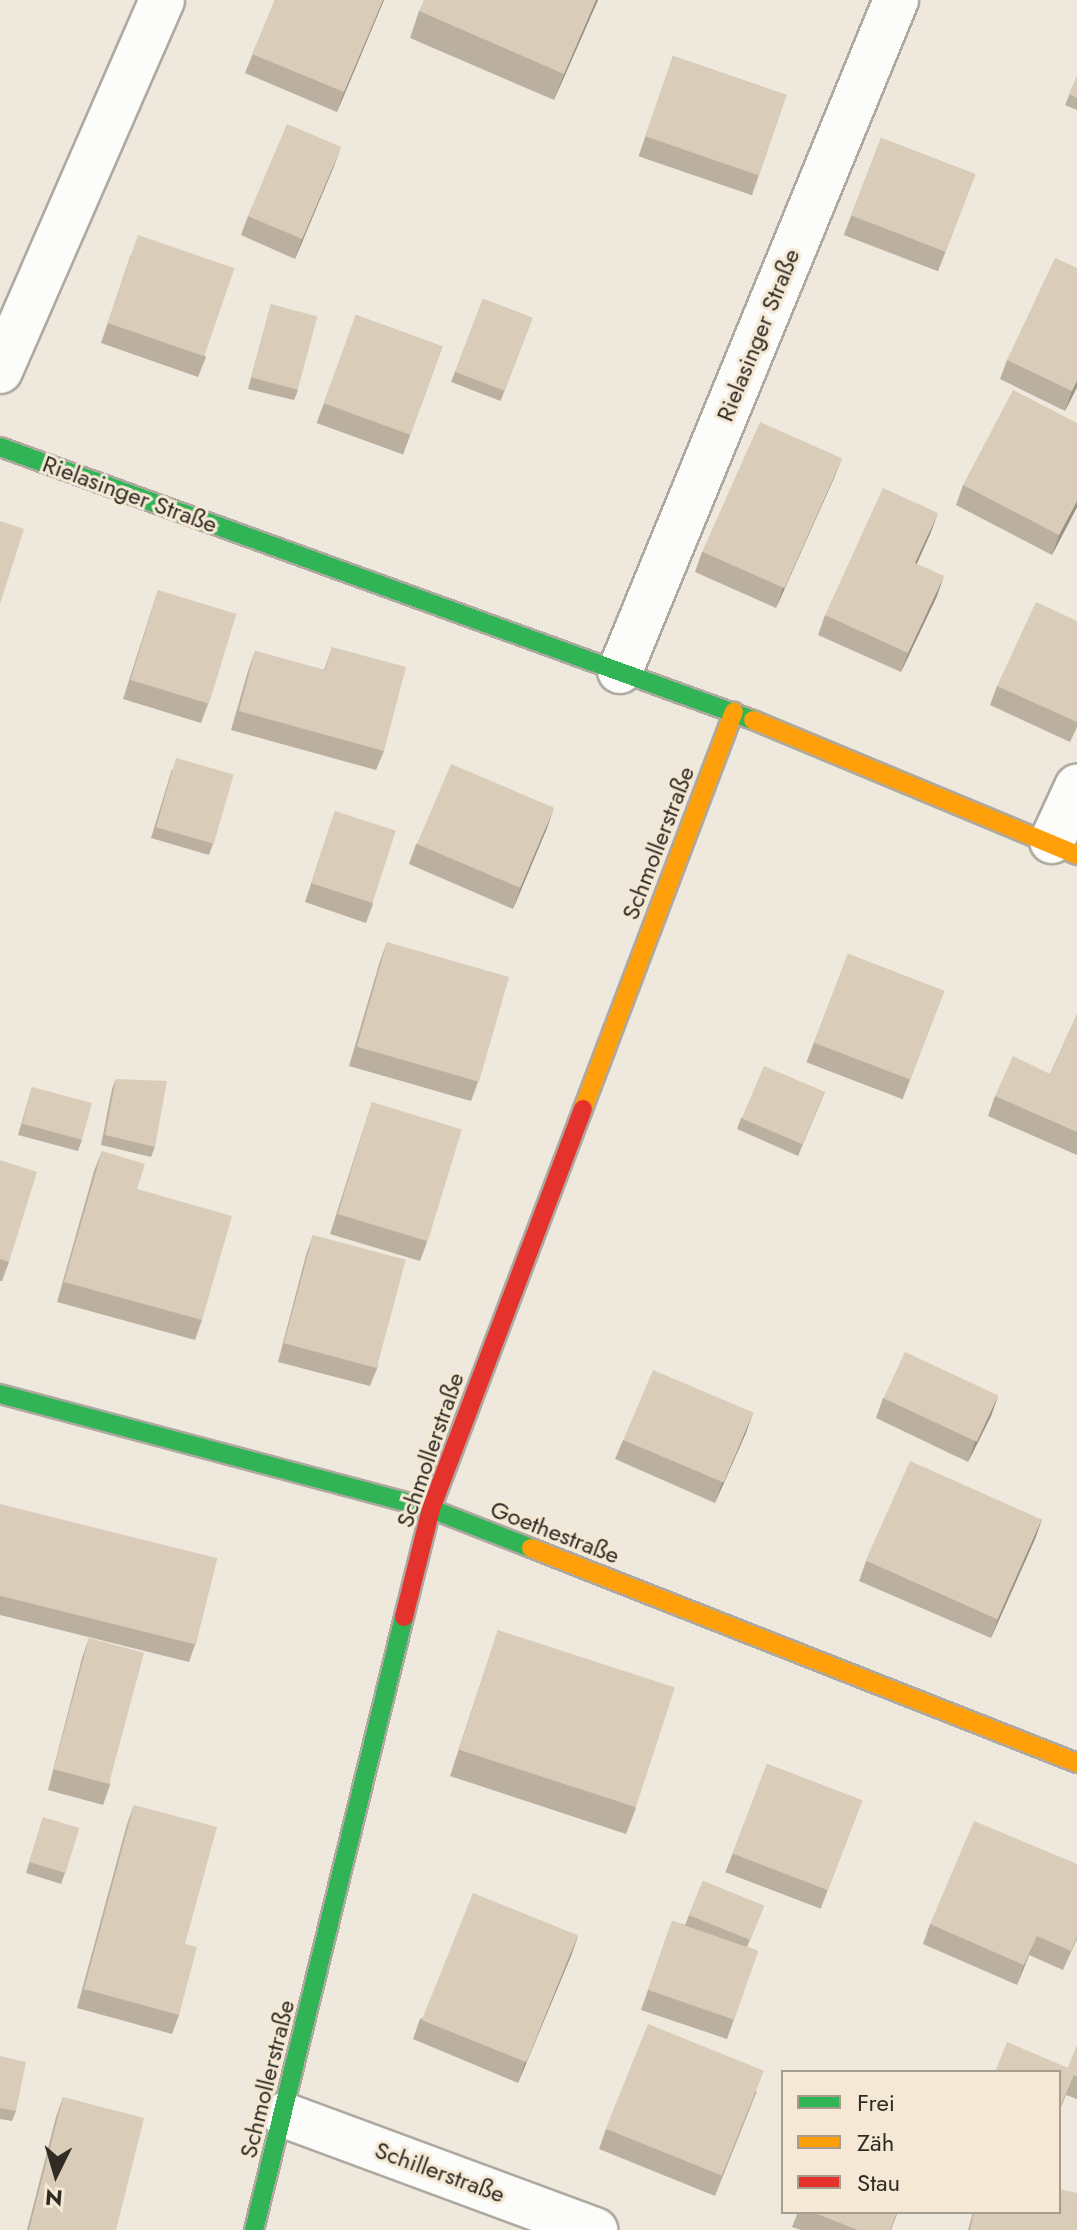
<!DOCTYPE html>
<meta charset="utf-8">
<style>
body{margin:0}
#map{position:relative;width:1077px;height:2230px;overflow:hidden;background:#eee8dd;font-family:Jost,sans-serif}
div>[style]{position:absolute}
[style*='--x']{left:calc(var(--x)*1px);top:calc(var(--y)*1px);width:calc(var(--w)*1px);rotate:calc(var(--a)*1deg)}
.roads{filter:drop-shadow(2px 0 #ada9a0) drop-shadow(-2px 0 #ada9a0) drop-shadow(0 2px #ada9a0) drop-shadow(0 -2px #ada9a0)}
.street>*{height:44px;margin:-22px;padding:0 22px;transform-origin:22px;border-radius:22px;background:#fcfcfa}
.fast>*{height:18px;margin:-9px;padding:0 9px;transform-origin:9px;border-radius:9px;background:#30b455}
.slow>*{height:18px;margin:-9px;padding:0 9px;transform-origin:9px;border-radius:9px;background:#ff9f0a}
.jam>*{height:18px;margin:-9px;padding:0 9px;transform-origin:9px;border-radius:9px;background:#e5322d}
.wall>*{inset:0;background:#bbb09f;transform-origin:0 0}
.shaded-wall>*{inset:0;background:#989082}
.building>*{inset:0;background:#d9cdb9;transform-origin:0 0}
span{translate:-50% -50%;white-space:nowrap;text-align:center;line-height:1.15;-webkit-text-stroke:6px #f5e9d6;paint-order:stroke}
.street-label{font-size:24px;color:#302c24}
.legend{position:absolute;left:781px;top:2070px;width:280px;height:144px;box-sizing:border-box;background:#f5e9d6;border:2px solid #a69d8f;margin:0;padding:10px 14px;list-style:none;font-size:24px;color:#302c24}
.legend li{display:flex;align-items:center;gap:16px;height:40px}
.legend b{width:40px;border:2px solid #a69d8f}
.north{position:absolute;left:16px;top:2134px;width:80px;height:80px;-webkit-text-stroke:6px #f5e9d6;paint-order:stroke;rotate:185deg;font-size:22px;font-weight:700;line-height:32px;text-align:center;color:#302c24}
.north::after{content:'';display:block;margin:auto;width:28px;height:36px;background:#302c24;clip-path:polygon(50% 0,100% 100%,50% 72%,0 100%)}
</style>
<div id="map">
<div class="roads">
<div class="street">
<i style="--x:0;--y:371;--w:405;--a:-66.4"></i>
<i style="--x:620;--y:671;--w:726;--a:-67.64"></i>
<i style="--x:1052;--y:841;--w:60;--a:-65.2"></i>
<i style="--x:284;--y:2115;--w:332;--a:20.3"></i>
</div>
<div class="fast">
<i style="--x:0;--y:447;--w:801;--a:19.93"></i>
<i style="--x:0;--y:1394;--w:446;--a:14.9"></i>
<i style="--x:431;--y:1509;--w:107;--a:21.3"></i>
<i style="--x:254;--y:2230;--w:631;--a:-76.25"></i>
</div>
<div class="slow">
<i style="--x:753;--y:720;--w:351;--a:22.6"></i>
<i style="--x:583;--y:1109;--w:425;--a:-69.2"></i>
<i style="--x:531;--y:1548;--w:587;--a:21.49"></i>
</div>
<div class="jam">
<i style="--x:404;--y:1617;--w:111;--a:-76"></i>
<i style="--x:431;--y:1509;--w:428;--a:-69.2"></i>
</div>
</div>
<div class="wall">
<i style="clip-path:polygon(275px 0,384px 0,337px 112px,245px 73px)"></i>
<i style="clip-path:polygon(598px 0,554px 100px,410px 38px,419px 11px)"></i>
<i style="left:673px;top:56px;width:120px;height:106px;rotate:19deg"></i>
<i style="clip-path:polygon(1077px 76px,1077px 110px,1065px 105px)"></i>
<i style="left:881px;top:138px;width:101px;height:104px;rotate:21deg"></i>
<i style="clip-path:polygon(334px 166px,295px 259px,241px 235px,248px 216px)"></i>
<i style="clip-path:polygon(131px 254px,206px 357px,198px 377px,101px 343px)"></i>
<i style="clip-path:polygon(1077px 268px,1077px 388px,1065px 411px,1000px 379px,1007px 360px)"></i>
<i style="left:483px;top:299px;width:53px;height:89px;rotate:21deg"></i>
<i style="clip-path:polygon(271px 304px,298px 390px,294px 400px,248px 389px)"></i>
<i style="left:356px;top:315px;width:92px;height:115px;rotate:20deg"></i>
<i style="clip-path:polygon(1077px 423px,1077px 507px,1052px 555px,956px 505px,963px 485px)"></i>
<i style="clip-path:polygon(842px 458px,834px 478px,776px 608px,695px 572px,702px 552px)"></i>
<i style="clip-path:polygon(931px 532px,917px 564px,937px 596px,901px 672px,818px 635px,825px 615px)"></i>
<i style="clip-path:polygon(158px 590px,208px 704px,201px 723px,123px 699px)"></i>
<i style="clip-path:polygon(1077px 621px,1077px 727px,1070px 742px,990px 705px,997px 686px)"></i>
<i style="clip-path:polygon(332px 647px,384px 751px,376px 770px,231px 730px,248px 671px,255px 651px,324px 670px)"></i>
<i style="clip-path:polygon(172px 769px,213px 844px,209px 855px,151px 838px)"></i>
<i style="clip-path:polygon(335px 811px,373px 904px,366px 923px,305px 902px)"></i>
<i style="clip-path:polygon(547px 828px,513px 909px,409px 864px,416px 844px)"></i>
<i style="clip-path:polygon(387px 942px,478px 1082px,471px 1101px,349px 1066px,380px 961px)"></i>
<i style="left:848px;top:954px;width:103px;height:116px;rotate:21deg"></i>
<i style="clip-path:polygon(1077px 1014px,1077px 1155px,988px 1116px,995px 1096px,1050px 1074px)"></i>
<i style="clip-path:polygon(116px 1079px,155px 1147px,151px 1157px,101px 1145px,112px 1089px)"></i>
<i style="clip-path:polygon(32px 1087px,82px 1140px,78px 1151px,18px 1135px)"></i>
<i style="clip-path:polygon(825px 1092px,798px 1156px,737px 1129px,741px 1118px)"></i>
<i style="clip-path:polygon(372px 1102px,427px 1242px,420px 1261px,330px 1234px)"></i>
<i style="clip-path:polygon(102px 1151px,137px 1189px,202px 1320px,195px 1340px,57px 1302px,94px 1171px)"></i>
<i style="clip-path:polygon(0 1160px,9px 1262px,2px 1281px,0 1281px)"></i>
<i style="clip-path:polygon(313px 1235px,378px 1366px,370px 1386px,278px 1362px,306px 1255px)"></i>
<i style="clip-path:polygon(998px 1396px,991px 1416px,968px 1462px,876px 1418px,883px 1398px)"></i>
<i style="clip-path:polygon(753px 1413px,715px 1503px,615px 1459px,623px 1440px)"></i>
<i style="clip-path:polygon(0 1504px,196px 1642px,189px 1662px,0 1615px)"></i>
<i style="clip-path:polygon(1042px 1519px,1035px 1539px,991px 1638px,859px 1581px,866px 1561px)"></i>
<i style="clip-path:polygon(498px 1630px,636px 1808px,626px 1834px,450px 1776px)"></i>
<i style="clip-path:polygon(89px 1638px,110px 1785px,103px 1805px,48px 1790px,82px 1658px)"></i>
<i style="left:767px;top:1764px;width:102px;height:116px;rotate:21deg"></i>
<i style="clip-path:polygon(134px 1805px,185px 1944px,179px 2015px,172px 2034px,77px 2008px,127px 1824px)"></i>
<i style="clip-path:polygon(43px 1817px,65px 1873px,61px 1884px,26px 1873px)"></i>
<i style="clip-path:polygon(1077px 1864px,1077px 1939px,1063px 1970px,1029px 1955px,1017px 1985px,923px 1944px,930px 1924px)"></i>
<i style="clip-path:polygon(703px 1881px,764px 1906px,747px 1947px,758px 1951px,727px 2039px,641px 2010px,672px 1921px,685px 1925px)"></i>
<i style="clip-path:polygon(578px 1936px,518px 2083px,413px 2039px,420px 2019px)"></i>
<i style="clip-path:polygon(1077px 2046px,1077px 2099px,1066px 2095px,1059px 2112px,1059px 2072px,1068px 2068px)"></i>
<i style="clip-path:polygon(0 2056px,16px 2111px,12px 2121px,0 2119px)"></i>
<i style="clip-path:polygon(757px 2091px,715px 2196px,599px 2149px,606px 2129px)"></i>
<i style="clip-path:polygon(63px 2097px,116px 2230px,27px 2230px,56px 2117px)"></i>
<i style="clip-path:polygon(798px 2212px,898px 2212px,891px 2230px,801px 2230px,792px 2227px)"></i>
<i style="clip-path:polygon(973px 2212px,1059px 2212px,1077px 2230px,968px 2230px)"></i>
</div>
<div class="shaded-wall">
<i style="clip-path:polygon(383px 0,384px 0,337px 112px,344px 92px)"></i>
<i style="clip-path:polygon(596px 0,598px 0,554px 100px,564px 74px)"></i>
<i style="clip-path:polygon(341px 147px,334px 166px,295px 259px,302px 239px)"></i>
<i style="clip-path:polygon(1077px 381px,1077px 386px,1065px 411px,1072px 391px)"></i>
<i style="clip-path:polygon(842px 458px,834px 478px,776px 608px,783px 588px)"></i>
<i style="clip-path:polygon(1077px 501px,1077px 507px,1052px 555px,1059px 535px)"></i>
<i style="clip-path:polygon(938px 513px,931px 532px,908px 583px,915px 563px)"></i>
<i style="clip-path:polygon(944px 576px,937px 596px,901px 672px,908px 653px)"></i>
<i style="clip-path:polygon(554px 808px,547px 828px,513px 909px,520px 889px)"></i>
<i style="clip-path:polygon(998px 1396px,991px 1416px,968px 1462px,975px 1442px)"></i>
<i style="clip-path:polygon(753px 1413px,746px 1433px,715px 1503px,722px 1483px)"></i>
<i style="clip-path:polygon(1042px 1519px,1035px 1539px,991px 1638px,998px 1619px)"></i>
<i style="clip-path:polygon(578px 1936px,571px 1956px,518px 2083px,525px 2063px)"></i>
<i style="clip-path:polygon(1037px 1936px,1029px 1955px,1017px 1985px,1024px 1965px)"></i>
</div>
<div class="building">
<i style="clip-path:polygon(275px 0,383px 0,344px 92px,252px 54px)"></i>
<i style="clip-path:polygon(424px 0,596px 0,564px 74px,419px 11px)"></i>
<i style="left:673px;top:56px;width:120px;height:85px;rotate:19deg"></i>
<i style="clip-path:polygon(1077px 76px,1077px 98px,1069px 94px)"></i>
<i style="left:287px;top:124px;width:59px;height:100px;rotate:23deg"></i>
<i style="left:881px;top:138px;width:101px;height:83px;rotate:21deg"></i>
<i style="left:138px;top:235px;width:102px;height:93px;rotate:19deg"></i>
<i style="clip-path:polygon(1055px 258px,1077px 268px,1077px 381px,1072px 391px,1007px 360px)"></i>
<i style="left:483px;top:299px;width:53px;height:78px;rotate:21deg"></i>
<i style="left:271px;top:304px;width:48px;height:76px;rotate:15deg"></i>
<i style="left:356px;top:315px;width:92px;height:94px;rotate:20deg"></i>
<i style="clip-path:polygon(1013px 390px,1077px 423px,1077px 501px,1059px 535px,963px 485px)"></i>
<i style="left:760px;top:422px;width:90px;height:142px;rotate:24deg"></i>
<i style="clip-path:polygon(883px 488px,938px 513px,915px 563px,944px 576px,908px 653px,825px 615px)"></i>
<i style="clip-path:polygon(0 521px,24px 529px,0 604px)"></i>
<i style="left:158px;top:590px;width:82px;height:94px;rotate:17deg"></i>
<i style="clip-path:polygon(1036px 602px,1077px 621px,1077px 722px,997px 686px)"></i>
<i style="clip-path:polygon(332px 647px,406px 667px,384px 751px,239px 711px,255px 651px,325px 670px)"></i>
<i style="left:176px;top:758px;width:60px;height:72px;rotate:16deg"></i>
<i style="left:451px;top:764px;width:112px;height:87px;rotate:23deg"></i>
<i style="left:335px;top:811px;width:64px;height:76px;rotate:18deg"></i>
<i style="left:387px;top:942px;width:127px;height:109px;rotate:16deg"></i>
<i style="left:848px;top:954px;width:103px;height:95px;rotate:21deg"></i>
<i style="clip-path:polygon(1077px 1014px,1077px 1132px,995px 1096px,1013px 1056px,1050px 1074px)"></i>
<i style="left:764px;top:1066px;width:66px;height:57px;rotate:23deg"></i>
<i style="clip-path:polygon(116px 1079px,167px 1081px,155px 1147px,105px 1135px)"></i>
<i style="left:32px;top:1087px;width:62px;height:38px;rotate:15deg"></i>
<i style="left:372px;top:1102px;width:94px;height:117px;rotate:17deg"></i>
<i style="clip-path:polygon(102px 1151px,145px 1164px,137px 1189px,232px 1216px,202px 1320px,64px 1282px)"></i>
<i style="clip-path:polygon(0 1160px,37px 1172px,9px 1262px,0 1259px)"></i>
<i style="left:313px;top:1235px;width:96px;height:112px;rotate:15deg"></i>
<i style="left:905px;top:1352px;width:103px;height:51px;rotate:25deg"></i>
<i style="left:653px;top:1370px;width:109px;height:76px;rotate:23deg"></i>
<i style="left:910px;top:1461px;width:144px;height:109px;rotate:24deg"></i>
<i style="left:0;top:1504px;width:224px;height:89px;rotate:14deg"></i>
<i style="left:498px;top:1630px;width:186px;height:126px;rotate:18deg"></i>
<i style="left:89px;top:1638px;width:57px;height:136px;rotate:15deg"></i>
<i style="left:767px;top:1764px;width:102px;height:96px;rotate:21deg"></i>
<i style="clip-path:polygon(134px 1805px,217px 1827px,185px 1944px,197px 1947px,179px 2015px,84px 1989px)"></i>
<i style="left:43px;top:1817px;width:38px;height:47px;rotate:17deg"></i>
<i style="clip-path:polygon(974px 1821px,1077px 1864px,1077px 1936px,1071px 1951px,1037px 1936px,1024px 1965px,930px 1924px)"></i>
<i style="left:703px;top:1881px;width:66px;height:37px;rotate:22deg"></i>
<i style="left:473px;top:1893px;width:113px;height:137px;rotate:22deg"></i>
<i style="left:672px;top:1921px;width:91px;height:73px;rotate:19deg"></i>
<i style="left:648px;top:2024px;width:125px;height:113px;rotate:22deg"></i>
<i style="clip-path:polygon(1007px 2042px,1068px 2068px,1077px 2046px,1077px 2077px,1074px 2075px,1059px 2109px,1059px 2072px,995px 2072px)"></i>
<i style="clip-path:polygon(0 2056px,26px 2062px,16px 2111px,0 2108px)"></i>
<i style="clip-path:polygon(63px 2097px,144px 2118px,116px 2230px,29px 2230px)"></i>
<i style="clip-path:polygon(1059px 2189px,1077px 2193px,1077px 2230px,970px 2230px,974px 2212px,1059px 2212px)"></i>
<i style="clip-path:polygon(812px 2212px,897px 2212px,890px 2230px,858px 2230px)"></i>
</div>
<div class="street-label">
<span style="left:758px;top:335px;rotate:-68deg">Rielasinger Straße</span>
<span style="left:130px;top:494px;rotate:20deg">Rielasinger Straße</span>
<span style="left:658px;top:843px;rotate:-69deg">Schmollerstraße</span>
<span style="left:430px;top:1450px;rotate:-71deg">Schmollerstraße</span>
<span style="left:555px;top:1532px;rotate:21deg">Goethestraße</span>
<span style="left:267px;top:2079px;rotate:-76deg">Schmollerstraße</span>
<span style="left:440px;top:2172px;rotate:20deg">Schillerstraße</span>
</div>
<ul class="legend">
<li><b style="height:10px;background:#30b455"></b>Frei</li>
<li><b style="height:10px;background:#ff9f0a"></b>Zäh</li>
<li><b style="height:10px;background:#e5322d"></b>Stau</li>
</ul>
<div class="north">N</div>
</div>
